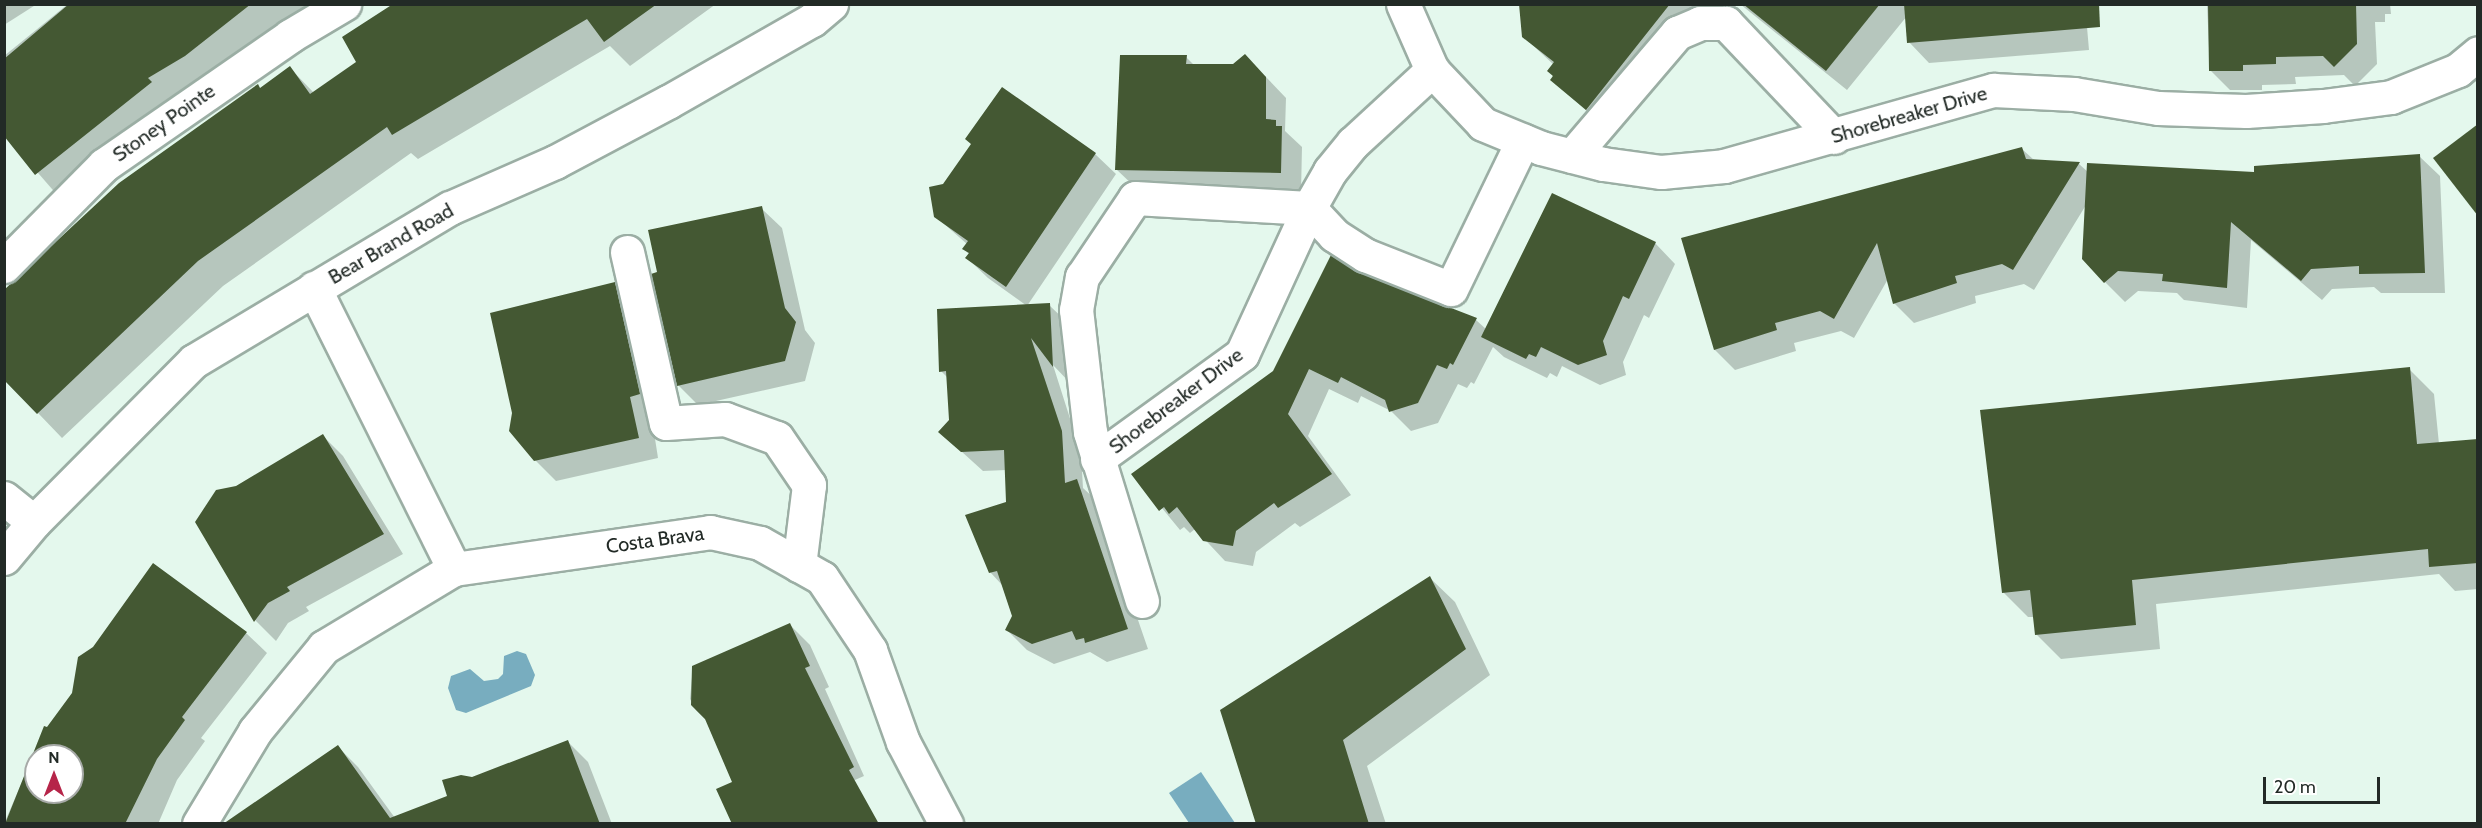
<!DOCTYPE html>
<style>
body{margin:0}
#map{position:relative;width:2482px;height:828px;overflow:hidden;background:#e4f8ed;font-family:Cabin,sans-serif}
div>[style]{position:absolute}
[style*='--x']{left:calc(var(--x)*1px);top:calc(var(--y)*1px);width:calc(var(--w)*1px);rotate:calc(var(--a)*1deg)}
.water>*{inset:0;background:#78adbf}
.shadow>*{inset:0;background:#0003}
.building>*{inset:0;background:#445833}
.roads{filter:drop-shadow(2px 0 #9baea4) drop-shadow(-2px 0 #9baea4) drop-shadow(0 2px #9baea4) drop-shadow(0 -2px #9baea4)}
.minor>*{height:33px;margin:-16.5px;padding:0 16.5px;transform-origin:16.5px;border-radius:16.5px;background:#fff}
span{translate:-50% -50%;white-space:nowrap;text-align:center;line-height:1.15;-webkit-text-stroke:6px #fff;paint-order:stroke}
.street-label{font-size:20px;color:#222a26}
.frame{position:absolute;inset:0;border:6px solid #222a26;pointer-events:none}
.north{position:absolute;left:24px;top:744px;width:60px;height:60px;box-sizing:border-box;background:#fff;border:2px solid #a7aaa8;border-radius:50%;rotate:0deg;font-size:16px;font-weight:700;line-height:24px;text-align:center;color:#222a26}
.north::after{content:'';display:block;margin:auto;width:21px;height:27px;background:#b62549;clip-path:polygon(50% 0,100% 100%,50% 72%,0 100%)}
.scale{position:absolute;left:2263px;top:777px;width:117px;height:27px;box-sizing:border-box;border:3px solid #222a26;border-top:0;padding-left:8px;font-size:18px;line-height:21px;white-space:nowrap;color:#222a26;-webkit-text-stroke:4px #fff;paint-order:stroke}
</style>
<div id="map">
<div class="water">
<i style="clip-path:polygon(517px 651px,526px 654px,535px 675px,531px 686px,466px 713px,456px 710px,448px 688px,451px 676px,470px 669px,484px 681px,498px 679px,503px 674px,504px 656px)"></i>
<i style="clip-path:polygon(1201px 772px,1235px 823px,1189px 823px,1169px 793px)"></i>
</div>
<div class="shadow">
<i style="clip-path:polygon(4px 4px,37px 4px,4px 25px)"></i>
<i style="clip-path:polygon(68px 4px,331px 4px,59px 197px,4px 134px,4px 56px)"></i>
<i style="clip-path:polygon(399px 4px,716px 4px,630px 66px,610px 46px,418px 159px,411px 153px,223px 286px,62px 438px,38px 413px,260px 89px,290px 68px,314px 93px,358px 62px)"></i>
<i style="clip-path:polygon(1535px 4px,1706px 4px,1607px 129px,1552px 80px,1554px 65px,1523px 36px)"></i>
<i style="clip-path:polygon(1740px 4px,2085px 4px,2089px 50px,1929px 63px,1909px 42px,1907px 16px,1847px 90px)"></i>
<i style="clip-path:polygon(2207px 4px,2390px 4px,2391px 14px,2385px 14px,2385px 22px,2375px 22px,2377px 64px,2355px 86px,2344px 75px,2295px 77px,2296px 84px,2262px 85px,2262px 90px,2230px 90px,2210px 70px)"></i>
<i style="clip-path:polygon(1186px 57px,1195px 66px,1265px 76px,1286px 98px,1285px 131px,1302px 147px,1301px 193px,1137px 189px,1116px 169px)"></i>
<i style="clip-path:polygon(2022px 149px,2035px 161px,2079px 164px,2088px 172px,2256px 174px,2419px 156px,2440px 176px,2445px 293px,2381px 293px,2374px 287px,2332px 289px,2322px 300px,2251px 240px,2247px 308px,2184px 300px,2177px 293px,2138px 291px,2125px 302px,2105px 282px,2086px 205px,2034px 290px,2024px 284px,1975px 296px,1976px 303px,1914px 323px,1894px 303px,1888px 279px,1854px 338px,1841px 331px,1794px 343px,1796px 351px,1735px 370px,1715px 350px,1683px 239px)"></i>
<i style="clip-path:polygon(1095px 154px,1116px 174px,1027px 306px,988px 278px,967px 258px,970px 255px,964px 249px,967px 244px,935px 216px)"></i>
<i style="clip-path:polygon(761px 208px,782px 228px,805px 330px,815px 343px,805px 381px,698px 405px,678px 385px)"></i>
<i style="clip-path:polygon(1655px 243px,1675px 264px,1649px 318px,1644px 315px,1623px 362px,1626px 375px,1600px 385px,1562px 366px,1557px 377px,1550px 373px,1547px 378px,1504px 357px,1493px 347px,1474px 384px,1471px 382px,1467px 388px,1458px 384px,1438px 423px,1411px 431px,1391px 411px,1361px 396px,1358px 403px,1329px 389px,1308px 436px,1351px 495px,1300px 527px,1295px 523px,1256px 552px,1253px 566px,1225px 561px,1195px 529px,1190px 533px,1184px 527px,1180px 530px,1134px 474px,1274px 372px,1357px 274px,1476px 320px,1487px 330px)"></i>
<i style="clip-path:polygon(614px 284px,634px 304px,658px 458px,556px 481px,535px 460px)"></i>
<i style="clip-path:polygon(1049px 305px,1070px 325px,1072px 385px,1053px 365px,1081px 453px,1083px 488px,1097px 501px,1148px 649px,1107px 662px,1090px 652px,1054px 664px,1027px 650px,1007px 630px,1013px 616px,1003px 586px,990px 572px,1008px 503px,1006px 470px,983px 471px,940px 432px,950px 420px,948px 378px,941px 371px)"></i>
<i style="clip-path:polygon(2409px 369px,2434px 394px,2439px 444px,2478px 440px,2478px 589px,2455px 591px,2439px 574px,2156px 604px,2160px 649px,2061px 659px,2036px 634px,2034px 617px,2028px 617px,2003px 592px)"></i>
<i style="clip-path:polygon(323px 436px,343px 456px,403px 554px,306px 607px,309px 611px,288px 623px,276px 641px,256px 621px,197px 522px,236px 487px)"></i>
<i style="clip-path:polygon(1430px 578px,1455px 602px,1490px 675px,1367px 766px,1386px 824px,1258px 824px)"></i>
<i style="clip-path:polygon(790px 625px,810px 645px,829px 687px,825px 689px,864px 776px,762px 821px,708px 722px,696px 710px,690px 699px,693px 667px)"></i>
<i style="clip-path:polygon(evenodd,246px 633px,267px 653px,201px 738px,205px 741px,177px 780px,158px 824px,4px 824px,45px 728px,246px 633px,36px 756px,72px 756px,72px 792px,36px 792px,36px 756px)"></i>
<i style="clip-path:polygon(568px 742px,588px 762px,612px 824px,254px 824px,338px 747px,358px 767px,395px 818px,449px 797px,473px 778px)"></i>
</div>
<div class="building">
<i style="clip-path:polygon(69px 4px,251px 4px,185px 56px,148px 78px,152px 82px,35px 175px,4px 136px,4px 59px)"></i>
<i style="clip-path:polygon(393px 4px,657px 4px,604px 42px,587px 19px,392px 135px,387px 127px,198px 261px,37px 414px,4px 380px,4px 290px,119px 183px,258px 84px,260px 88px,290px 66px,310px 94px,356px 62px,342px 37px)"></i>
<i style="clip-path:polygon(1519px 4px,1670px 4px,1586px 110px,1550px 80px,1553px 76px,1547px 71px,1554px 62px,1522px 37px)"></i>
<i style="clip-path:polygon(1743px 4px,1880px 4px,1826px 71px)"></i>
<i style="clip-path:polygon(1904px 4px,2099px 4px,2100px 27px,1907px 43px)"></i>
<i style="clip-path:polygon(2208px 4px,2356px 4px,2357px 44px,2334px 67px,2323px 56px,2276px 57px,2276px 64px,2243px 65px,2243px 71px,2209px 71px)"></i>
<i style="clip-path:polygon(1245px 54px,1266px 77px,1266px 119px,1276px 120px,1276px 126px,1282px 126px,1281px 173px,1115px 170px,1120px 55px,1187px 55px,1186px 64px,1233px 64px)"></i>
<i style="clip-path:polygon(1002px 87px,1096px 153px,1006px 287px,965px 258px,969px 253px,962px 249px,968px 241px,934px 217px,929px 187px,943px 184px,971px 144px,965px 139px)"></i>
<i style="clip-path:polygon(2478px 124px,2478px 216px,2433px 158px)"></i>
<i style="clip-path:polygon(2022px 147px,2026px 159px,2080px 162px,2013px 270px,2002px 264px,1955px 276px,1957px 283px,1893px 304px,1877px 243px,1834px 319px,1820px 311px,1775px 323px,1777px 330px,1714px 350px,1681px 238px)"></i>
<i style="clip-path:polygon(2420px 154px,2425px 273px,2359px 274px,2359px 266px,2311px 269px,2301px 281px,2231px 222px,2227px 288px,2162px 281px,2163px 274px,2118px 271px,2104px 283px,2082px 259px,2087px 163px,2254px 172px,2254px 166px)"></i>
<i style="clip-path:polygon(1552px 193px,1656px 242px,1629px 299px,1623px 296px,1603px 341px,1607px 355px,1578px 365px,1541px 347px,1536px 357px,1529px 354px,1526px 359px,1481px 337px)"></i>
<i style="clip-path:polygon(762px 206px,785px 308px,796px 322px,785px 361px,677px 386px,651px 274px,657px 272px,648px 230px)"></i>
<i style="clip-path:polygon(1331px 255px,1358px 272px,1477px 318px,1453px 365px,1450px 363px,1447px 369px,1437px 365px,1418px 403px,1389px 412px,1385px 400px,1341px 377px,1338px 383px,1309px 369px,1288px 414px,1332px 474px,1278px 508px,1274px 503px,1236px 531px,1233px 546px,1203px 541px,1177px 507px,1169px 514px,1164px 507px,1159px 511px,1131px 474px,1273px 371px)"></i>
<i style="clip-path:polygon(615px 282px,640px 394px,630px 397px,639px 438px,534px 461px,509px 431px,512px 413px,490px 313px)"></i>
<i style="clip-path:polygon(1050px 303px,1053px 367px,1031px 338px,1062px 431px,1065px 483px,1077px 479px,1128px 629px,1085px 643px,1084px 638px,1076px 640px,1072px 631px,1032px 644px,1005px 630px,1012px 616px,997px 571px,989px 573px,965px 515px,1006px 502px,1004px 450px,961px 452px,938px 432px,949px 420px,946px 371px,939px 372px,937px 309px)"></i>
<i style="clip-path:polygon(2410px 367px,2417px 444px,2478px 439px,2478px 563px,2429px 567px,2428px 549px,2132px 580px,2136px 625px,2035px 635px,2030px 590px,2002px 593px,1980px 410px)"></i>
<i style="clip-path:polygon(323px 434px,384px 534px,287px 587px,290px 591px,268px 603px,254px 622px,195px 522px,216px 490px,236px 486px)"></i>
<i style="clip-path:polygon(evenodd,153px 563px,247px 632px,182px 717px,185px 720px,157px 759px,125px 824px,5px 824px,44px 726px,47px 727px,72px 693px,78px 657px,93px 647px,153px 563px,36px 756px,72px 756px,72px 792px,36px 792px,36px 756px)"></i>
<i style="clip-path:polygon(1430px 576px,1466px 649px,1343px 740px,1369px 824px,1256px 824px,1220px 710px)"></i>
<i style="clip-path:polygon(790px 623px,810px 666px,805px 668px,854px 767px,849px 770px,879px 824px,732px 824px,716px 789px,732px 782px,705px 719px,691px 705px,692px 666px)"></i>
<i style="clip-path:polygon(568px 740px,600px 824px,223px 824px,338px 745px,390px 818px,447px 796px,442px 780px,461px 775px,472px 777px)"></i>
</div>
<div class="roads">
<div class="minor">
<i style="--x:1403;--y:4;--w:72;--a:66.3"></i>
<i style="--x:1432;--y:70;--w:74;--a:46.6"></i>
<i style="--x:1483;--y:124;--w:63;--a:22.5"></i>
<i style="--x:1541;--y:148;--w:64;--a:14.5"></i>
<i style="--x:1603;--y:164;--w:59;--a:7.9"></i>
<i style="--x:1661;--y:172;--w:63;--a:-5.4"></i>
<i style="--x:1724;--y:166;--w:280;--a:-15.8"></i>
<i style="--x:1993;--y:90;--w:81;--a:2.8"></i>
<i style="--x:2074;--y:94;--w:85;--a:9.5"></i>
<i style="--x:2158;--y:108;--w:88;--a:2"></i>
<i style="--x:2246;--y:111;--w:77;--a:-3.7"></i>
<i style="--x:2323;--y:106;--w:69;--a:-7.5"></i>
<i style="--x:2391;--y:97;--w:72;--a:-21.9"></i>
<i style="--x:2458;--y:70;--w:26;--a:-40"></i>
<i style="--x:1572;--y:156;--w:162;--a:-49.5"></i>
<i style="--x:1677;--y:33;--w:25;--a:-23"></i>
<i style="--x:1700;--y:23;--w:26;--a:0"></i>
<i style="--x:1726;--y:23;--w:157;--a:46.5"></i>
<i style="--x:627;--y:252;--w:175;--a:77.2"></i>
<i style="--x:666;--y:423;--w:59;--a:-3.9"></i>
<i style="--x:725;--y:419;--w:55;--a:20.1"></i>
<i style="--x:777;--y:438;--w:57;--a:55.8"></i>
<i style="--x:809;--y:485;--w:81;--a:97.1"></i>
<i style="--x:4;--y:266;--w:142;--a:-45.3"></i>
<i style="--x:104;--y:165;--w:226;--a:-34.7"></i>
<i style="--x:290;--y:36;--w:63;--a:-30.7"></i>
<i style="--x:314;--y:288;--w:314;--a:63.5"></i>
<i style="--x:1097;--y:459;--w:179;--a:-35.9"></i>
<i style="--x:1242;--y:354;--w:161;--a:-65.3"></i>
<i style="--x:1309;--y:208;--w:43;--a:-60.4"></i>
<i style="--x:1330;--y:171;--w:36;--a:-51"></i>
<i style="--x:1353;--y:143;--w:108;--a:-42.7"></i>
<i style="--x:4;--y:498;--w:38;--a:39"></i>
<i style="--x:4;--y:558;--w:47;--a:-50.2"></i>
<i style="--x:34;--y:522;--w:227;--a:-45.2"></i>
<i style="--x:194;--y:361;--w:298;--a:-30.9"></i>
<i style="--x:450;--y:208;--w:115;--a:-23.7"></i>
<i style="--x:555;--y:162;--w:128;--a:-28"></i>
<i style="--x:668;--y:102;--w:166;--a:-29.7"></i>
<i style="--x:812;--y:20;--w:25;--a:-40"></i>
<i style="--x:1142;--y:601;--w:177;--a:-107.1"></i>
<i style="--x:1090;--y:432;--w:123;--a:-96.5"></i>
<i style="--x:1076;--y:310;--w:34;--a:-80"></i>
<i style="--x:1082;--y:277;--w:95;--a:-56.1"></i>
<i style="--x:1135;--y:198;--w:174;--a:3.3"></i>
<i style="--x:1309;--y:208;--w:37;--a:47"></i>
<i style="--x:1334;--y:235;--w:37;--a:33"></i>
<i style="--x:1365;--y:255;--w:92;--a:21.6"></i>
<i style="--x:1451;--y:289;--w:165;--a:-64.2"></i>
<i style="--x:199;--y:824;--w:109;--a:-58.9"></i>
<i style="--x:255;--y:731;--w:109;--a:-50.6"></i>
<i style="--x:324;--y:647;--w:152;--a:-31"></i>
<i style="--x:454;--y:569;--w:259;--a:-8.2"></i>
<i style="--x:710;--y:532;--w:51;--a:12.4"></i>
<i style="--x:760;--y:543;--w:71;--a:29.4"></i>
<i style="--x:822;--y:578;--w:87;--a:56.3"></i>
<i style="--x:870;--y:650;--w:98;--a:70.3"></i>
<i style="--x:903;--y:742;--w:93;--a:62.3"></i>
</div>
</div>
<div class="street-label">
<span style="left:1909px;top:115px;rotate:-16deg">Shorebreaker Drive</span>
<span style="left:164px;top:123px;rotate:-35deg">Stoney Pointe</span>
<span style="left:391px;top:244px;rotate:-30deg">Bear Brand Road</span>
<span style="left:1176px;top:401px;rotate:-37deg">Shorebreaker Drive</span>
<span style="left:655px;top:540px;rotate:-8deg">Costa Brava</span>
</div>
<div class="frame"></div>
<div class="north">N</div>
<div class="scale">20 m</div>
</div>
